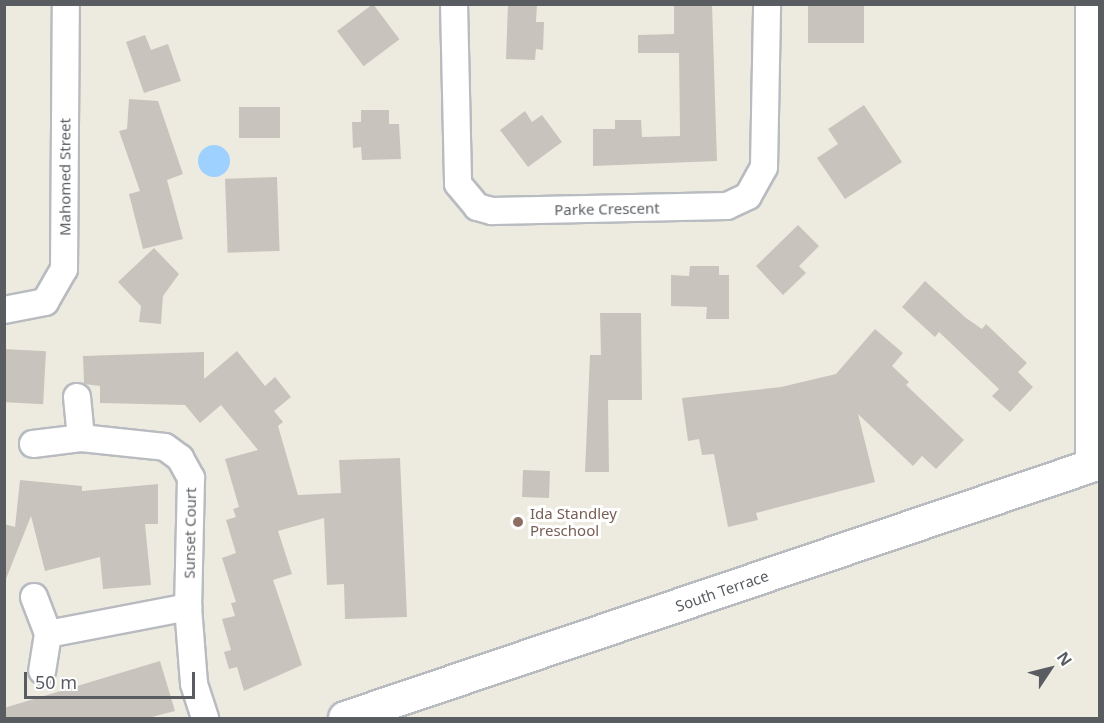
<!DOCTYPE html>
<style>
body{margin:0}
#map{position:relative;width:1104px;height:723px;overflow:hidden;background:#edebe0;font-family:"Noto Sans",sans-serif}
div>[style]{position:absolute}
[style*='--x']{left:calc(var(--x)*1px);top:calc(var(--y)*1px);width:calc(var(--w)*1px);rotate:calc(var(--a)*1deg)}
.water>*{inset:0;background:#9ed1ff}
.round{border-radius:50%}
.building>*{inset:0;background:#c8c4bd;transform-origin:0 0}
.roads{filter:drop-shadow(2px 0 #b8bbc0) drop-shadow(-2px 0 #b8bbc0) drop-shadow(0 2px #b8bbc0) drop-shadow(0 -2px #b8bbc0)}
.minor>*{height:26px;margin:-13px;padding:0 13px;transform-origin:13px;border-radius:13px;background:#fff}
.tertiary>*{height:32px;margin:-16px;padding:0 16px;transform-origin:16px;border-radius:16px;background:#fff}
.dots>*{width:16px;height:16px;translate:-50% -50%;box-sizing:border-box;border:3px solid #fff;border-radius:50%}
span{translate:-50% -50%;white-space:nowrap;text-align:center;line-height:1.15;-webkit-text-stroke:6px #fff;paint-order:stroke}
.street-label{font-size:15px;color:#595d62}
.education-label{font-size:15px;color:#785e54}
.left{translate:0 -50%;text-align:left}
.frame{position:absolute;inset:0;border:6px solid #595d62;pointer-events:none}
.north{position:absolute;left:1020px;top:639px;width:60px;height:60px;-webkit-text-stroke:4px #fff;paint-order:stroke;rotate:55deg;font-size:16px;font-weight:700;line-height:24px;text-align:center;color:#595d62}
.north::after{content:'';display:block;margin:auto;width:21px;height:27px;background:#595d62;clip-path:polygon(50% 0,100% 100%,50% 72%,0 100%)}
.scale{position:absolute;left:24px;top:672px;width:171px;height:27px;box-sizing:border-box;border:3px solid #595d62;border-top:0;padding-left:8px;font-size:18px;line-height:21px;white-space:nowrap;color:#595d62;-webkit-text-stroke:4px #fff;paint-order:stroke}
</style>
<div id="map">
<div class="water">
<i class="round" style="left:198px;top:145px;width:32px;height:32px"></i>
</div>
<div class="building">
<i style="left:373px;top:4px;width:44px;height:45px;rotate:53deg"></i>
<i style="clip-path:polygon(508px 4px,537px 4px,536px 22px,544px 22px,543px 50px,536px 49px,535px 60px,506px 59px)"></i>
<i style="clip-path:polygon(674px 4px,712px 4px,717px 161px,593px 166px,593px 129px,615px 129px,615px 120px,641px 120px,642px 137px,680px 136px,679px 53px,638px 53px,638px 35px,674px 34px)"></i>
<i style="left:808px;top:4px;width:56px;height:39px"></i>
<i style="clip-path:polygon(145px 35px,151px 50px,168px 44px,181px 81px,144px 93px,126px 42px)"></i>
<i style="clip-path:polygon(129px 99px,158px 101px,183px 174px,167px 180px,183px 239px,143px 249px,129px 194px,140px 191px,119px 131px,127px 129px)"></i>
<i style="clip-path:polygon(864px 105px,902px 162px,845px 199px,817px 158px,838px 144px,828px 129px)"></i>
<i style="left:239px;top:107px;width:41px;height:31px"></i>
<i style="clip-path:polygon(361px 110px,389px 110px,389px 124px,399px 124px,401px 159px,362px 160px,361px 147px,353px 148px,352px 122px,361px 122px)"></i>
<i style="clip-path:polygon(525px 111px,532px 122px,542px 115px,562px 142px,528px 167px,500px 130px)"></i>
<i style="left:277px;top:177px;width:74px;height:52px;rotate:88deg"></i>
<i style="clip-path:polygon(798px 225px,819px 246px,799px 266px,806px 273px,783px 295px,756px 266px)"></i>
<i style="clip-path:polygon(154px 248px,179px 274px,163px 296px,161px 324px,139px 322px,141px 306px,118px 282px)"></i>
<i style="clip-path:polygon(690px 266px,719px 266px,719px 275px,729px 275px,729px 319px,706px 319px,707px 307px,671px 306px,671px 275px,689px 276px)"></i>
<i style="clip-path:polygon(925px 281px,966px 318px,982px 329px,986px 324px,1027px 363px,1018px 372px,1033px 387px,1010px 412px,992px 396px,999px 389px,939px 332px,935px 337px,902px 307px)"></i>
<i style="clip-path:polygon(600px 313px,641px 313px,642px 400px,608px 400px,609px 472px,585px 472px,590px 355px,601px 355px)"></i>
<i style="clip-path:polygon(875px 329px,903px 353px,892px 366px,909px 382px,906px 385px,964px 440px,936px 469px,922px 456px,913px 466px,858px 414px,875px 482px,756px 513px,758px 520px,728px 527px,714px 454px,702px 455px,699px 439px,688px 441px,682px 398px,781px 387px,836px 374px)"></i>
<i style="left:4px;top:349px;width:42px;height:53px;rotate:3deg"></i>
<i style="clip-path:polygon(237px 351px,265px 386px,275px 377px,291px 397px,274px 411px,283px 422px,278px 426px,298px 495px,341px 493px,339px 460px,400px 458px,407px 617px,345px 619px,344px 584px,327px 585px,324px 518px,278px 531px,292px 574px,273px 580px,302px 665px,244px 691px,237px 667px,229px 669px,224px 652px,231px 650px,222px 619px,235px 616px,231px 603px,236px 602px,222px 558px,236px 553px,226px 520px,236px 517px,233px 509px,239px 507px,225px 459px,258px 450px,221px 405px,200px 423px,185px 405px,100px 403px,100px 386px,84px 384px,83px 356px,204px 352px,204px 379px)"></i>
<i style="left:523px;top:470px;width:27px;height:27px;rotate:2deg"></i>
<i style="clip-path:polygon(20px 480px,82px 486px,82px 491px,158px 484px,158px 524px,145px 524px,151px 585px,103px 589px,100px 557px,45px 571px,31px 516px,4px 584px,4px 524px,15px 527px)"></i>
<i style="clip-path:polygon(160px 661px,175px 711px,148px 718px,4px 718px,4px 708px)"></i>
</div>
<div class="roads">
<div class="minor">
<i style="--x:454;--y:4;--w:180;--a:88.7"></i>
<i style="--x:458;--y:184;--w:30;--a:50"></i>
<i style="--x:477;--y:207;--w:16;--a:15"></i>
<i style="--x:492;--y:211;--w:235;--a:-1.2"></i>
<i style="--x:727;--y:206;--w:23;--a:-25"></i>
<i style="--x:748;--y:196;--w:33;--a:-61"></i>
<i style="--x:764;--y:167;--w:163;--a:-88.9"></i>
<i style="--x:4;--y:310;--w:42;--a:-11"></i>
<i style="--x:45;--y:302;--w:38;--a:-60"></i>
<i style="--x:64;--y:269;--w:265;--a:-89.6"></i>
<i style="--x:77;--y:397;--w:41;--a:84.4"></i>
<i style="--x:33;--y:444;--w:48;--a:-7.1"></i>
<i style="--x:81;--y:438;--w:84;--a:6.1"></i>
<i style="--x:165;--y:447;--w:19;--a:36"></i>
<i style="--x:180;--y:458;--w:23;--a:61"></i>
<i style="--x:191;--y:478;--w:129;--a:91.3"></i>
<i style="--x:188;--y:607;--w:77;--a:85.5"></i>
<i style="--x:194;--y:684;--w:36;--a:72"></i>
<i style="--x:1089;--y:466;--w:462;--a:-90"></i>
<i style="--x:34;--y:597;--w:40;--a:69"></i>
<i style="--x:48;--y:634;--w:37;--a:99"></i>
<i style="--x:48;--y:634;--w:143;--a:-10.9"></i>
</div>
<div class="tertiary">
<i style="--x:345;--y:718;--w:797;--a:-18.66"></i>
</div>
</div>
<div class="dots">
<i style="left:518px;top:522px;background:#8d6e63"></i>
</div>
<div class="street-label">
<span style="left:65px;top:177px;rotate:-90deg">Mahomed Street</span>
<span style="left:607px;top:209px;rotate:-1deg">Parke Crescent</span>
<span style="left:190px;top:533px;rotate:-89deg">Sunset Court</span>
<span style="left:722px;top:591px;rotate:-19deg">South Terrace</span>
</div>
<div class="education-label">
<span class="left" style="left:530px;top:522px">Ida Standley<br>Preschool</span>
</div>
<div class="frame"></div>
<div class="north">N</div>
<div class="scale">50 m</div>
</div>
